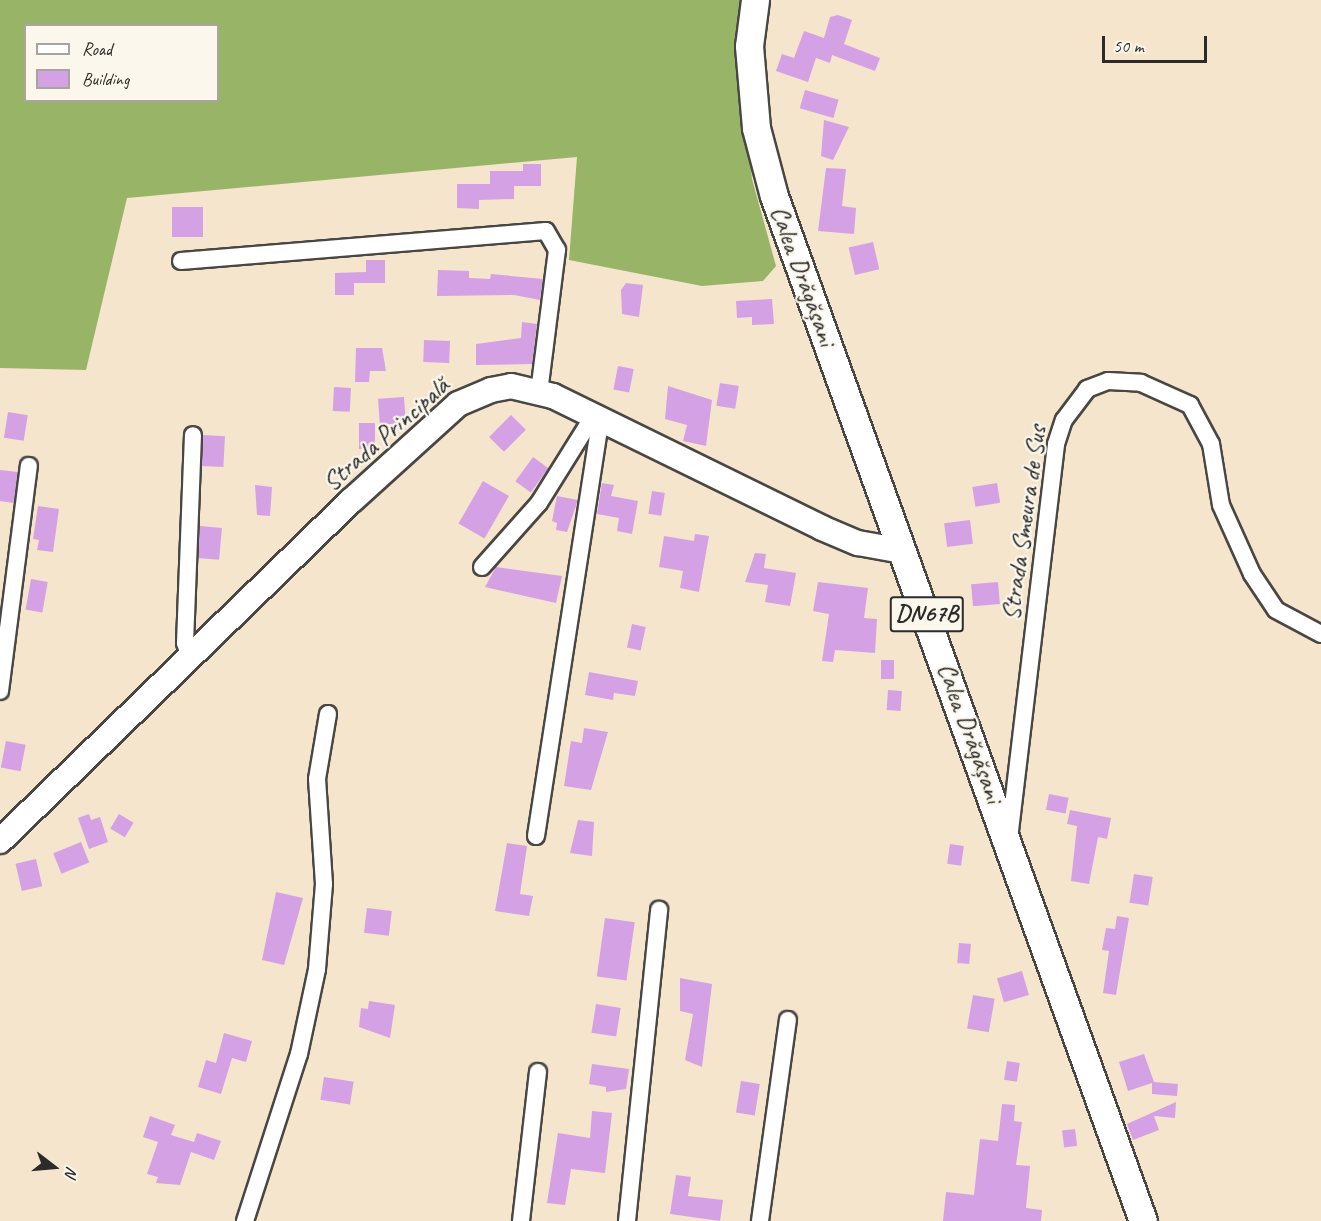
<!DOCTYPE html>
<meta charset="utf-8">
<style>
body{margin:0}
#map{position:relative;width:1321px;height:1221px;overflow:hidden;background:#f5e5cd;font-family:Caveat,sans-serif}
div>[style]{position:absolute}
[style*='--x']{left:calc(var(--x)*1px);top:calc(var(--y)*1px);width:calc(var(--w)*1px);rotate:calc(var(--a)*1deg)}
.forest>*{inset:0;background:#98b466}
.building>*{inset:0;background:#d4a1e5;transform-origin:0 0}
.roads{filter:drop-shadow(2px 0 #494743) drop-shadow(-2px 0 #494743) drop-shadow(0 2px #494743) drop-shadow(0 -2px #494743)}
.street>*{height:16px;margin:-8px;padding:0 8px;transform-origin:8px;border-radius:8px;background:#fff}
.secondary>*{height:24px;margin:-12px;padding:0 12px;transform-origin:12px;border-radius:12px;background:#fff}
.primary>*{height:27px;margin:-13.5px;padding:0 13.5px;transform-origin:13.5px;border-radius:13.5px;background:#fff}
span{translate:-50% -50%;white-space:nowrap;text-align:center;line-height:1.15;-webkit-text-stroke:4.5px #fbf7ec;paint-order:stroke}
.shield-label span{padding:2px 4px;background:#fbf7ec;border:2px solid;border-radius:4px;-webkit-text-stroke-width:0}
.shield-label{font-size:24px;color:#2b2b2b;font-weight:700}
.street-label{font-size:26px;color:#2b2b2b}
.legend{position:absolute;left:24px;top:24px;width:195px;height:78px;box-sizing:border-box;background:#fbf7ec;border:2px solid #a8a59f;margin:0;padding:8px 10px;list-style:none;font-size:18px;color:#2b2b2b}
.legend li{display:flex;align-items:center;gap:12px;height:30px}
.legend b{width:30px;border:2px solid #a8a59f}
.north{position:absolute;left:24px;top:1137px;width:60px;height:60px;-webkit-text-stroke:4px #fbf7ec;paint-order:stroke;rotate:106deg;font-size:16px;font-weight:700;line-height:24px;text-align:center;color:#2b2b2b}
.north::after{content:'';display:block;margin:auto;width:21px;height:27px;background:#2b2b2b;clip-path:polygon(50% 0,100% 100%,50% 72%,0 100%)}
.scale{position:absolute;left:1102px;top:36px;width:105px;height:27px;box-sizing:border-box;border:3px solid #2b2b2b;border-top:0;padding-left:8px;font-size:18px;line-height:21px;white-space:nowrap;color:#2b2b2b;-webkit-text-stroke:4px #fbf7ec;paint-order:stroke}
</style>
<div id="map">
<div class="forest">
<i style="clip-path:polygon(evenodd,0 0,747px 0,740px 53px,752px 179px,776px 266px,763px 281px,702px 286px,569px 260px,577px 157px,127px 198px,86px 370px,0 368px,0 0,26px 26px,218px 26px,218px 100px,26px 100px,26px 26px)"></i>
</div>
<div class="building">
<i style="clip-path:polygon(838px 15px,852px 20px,844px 44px,880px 58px,875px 71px,832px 55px,830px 63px,816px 58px,808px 82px,776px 71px,782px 54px,794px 58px,804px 31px,824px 38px,830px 17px)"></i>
<i style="left:805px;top:90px;width:35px;height:19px;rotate:16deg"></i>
<i style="clip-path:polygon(824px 120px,849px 127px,833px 160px,821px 156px)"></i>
<i style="clip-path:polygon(523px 164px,541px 164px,541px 186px,514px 186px,514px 199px,479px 200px,479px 209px,457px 208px,457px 184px,490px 184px,490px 171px,523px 171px)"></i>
<i style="clip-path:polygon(826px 168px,846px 169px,842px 206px,856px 208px,854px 234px,818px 231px)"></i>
<i style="left:172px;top:207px;width:31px;height:30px"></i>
<i style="left:873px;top:242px;width:28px;height:25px;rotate:77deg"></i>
<i style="clip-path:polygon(366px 260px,385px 260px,385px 283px,354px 283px,354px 295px,335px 295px,335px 273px,366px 272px)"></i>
<i style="clip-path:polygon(438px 270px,469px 271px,469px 278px,490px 279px,491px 274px,543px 279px,540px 300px,514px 295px,437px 296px)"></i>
<i style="clip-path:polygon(626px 283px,643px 285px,639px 317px,622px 314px,621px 290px)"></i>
<i style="clip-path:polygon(772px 299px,774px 324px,752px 325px,752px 317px,737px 318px,736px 301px)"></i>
<i style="clip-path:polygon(522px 322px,537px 324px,532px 364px,476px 365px,476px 344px,521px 338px)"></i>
<i style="left:424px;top:340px;width:26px;height:22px;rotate:2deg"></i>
<i style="clip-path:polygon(356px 348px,382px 348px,386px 371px,370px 371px,369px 382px,355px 382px)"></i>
<i style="left:618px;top:366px;width:16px;height:24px;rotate:11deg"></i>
<i style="left:720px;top:383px;width:19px;height:23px;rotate:9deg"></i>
<i style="clip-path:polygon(668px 386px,712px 400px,706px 446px,683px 441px,687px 425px,665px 419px)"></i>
<i style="left:334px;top:387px;width:17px;height:24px;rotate:3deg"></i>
<i style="left:404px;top:397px;width:26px;height:26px;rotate:86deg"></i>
<i style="left:8px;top:412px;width:20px;height:26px;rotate:9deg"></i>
<i style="left:511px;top:415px;width:21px;height:31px;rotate:45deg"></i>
<i style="left:359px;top:423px;width:16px;height:26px"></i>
<i style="left:203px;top:435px;width:22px;height:31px;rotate:3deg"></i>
<i style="left:533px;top:457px;width:19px;height:30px;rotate:36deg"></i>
<i style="clip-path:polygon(0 470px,18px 472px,14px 503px,0 501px)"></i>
<i style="left:483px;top:481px;width:30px;height:49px;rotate:30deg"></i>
<i style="clip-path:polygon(602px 483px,614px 485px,611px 496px,638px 501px,632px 534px,617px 531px,619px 518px,597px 514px)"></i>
<i style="left:997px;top:483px;width:20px;height:25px;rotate:81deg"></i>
<i style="clip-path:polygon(255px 485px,272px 487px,270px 516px,257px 515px)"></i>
<i style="left:652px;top:491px;width:13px;height:23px;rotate:9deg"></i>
<i style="clip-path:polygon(557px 496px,578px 500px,567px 532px,556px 530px,557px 523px,552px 521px)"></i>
<i style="clip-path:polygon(38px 506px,59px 509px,53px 552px,37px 550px,39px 540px,33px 539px)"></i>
<i style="left:970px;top:520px;width:24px;height:26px;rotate:83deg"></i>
<i style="left:200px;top:526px;width:22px;height:32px;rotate:5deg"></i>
<i style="clip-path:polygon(695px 534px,709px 536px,699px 592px,680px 588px,683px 571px,659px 567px,664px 536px,694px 541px)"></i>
<i style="clip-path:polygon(755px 553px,766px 554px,764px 568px,796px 573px,790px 606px,765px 602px,768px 585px,745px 582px)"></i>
<i style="clip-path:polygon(496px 567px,562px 576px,556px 603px,485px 587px)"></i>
<i style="left:31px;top:579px;width:17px;height:31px;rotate:10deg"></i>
<i style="clip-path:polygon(818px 582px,868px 588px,864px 618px,877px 619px,875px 653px,835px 650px,833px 662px,822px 661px,829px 614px,813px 611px)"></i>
<i style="left:998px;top:582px;width:22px;height:27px;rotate:85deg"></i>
<i style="left:632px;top:624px;width:14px;height:24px;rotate:12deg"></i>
<i style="left:881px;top:660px;width:13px;height:19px"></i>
<i style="clip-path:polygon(589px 672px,638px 681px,635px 696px,614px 693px,613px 700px,585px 695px)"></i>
<i style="left:888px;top:690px;width:14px;height:20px;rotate:4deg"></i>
<i style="clip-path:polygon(584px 728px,608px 732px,591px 790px,564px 786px,571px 741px,582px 743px)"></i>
<i style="left:6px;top:741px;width:20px;height:27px;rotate:11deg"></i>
<i style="left:1049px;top:794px;width:20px;height:16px;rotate:11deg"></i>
<i style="clip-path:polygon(1070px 810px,1111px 818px,1107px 839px,1098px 837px,1089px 884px,1071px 881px,1077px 826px,1067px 824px)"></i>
<i style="clip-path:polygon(89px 814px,91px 820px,100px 817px,108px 842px,89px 849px,78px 818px)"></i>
<i style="left:119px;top:814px;width:17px;height:17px;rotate:31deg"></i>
<i style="clip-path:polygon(578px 820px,594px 822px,592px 856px,570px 853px)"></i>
<i style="left:81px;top:842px;width:22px;height:30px;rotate:68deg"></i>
<i style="clip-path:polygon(507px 843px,527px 846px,520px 894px,533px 896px,529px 916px,495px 911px)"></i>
<i style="left:950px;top:844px;width:14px;height:20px;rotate:8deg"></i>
<i style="left:36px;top:859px;width:28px;height:21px;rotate:77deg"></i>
<i style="left:1134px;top:874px;width:19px;height:29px;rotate:9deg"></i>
<i style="clip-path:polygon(276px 892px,303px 898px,284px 965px,262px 960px)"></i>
<i style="left:367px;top:908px;width:25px;height:25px;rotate:7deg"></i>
<i style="clip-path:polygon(1117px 916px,1129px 918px,1116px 995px,1103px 993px,1109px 951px,1102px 950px,1106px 928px,1115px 929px)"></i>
<i style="left:605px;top:918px;width:30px;height:59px;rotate:8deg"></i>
<i style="left:959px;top:943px;width:12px;height:20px;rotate:5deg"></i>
<i style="left:1022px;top:971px;width:25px;height:26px;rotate:74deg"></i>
<i style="clip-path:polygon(680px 978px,712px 984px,702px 1067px,685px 1060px,693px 1014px,680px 1011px)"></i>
<i style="left:973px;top:995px;width:22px;height:34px;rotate:10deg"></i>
<i style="clip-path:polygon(369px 1001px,395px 1005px,390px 1038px,359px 1027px,361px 1008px,368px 1009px)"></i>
<i style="left:596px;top:1004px;width:25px;height:29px;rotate:9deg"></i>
<i style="clip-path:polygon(224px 1033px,252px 1041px,246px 1062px,232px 1058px,221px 1094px,198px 1087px,206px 1060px,216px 1063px)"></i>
<i style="clip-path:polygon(1144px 1054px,1154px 1082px,1178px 1084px,1177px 1096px,1152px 1094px,1152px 1083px,1128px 1091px,1119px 1062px)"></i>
<i style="left:1007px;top:1061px;width:13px;height:19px;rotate:9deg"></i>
<i style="clip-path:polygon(592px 1064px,629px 1069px,626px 1089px,606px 1092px,606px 1087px,589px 1084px)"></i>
<i style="left:324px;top:1077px;width:30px;height:23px;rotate:9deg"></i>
<i style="left:741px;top:1081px;width:19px;height:32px;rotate:9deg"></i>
<i style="clip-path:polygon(1176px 1102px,1175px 1118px,1154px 1116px,1159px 1130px,1133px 1140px,1127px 1124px)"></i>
<i style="clip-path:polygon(1002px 1104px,1015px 1105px,1014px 1121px,1022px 1122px,1016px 1165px,1030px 1166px,1026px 1208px,1042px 1210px,1041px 1221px,943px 1221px,946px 1192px,974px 1195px,980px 1139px,998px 1141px)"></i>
<i style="clip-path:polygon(592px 1111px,612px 1113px,605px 1173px,571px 1169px,565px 1205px,547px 1203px,558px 1133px,590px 1138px)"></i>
<i style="clip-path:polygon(150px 1116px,175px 1125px,171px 1135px,194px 1142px,197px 1133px,221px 1141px,214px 1160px,191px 1152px,180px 1185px,156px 1183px,158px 1177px,147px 1174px,158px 1142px,143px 1137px)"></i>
<i style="left:1075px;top:1129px;width:17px;height:13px;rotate:83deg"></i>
<i style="clip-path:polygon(676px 1175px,691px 1177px,688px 1196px,723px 1200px,720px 1221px,670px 1214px)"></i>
</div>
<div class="roads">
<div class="street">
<i style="--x:181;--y:261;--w:366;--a:-4.7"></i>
<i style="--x:546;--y:231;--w:22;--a:60"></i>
<i style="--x:557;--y:250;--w:143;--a:97.2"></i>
<i style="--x:482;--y:567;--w:86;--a:-48.3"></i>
<i style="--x:539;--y:503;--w:104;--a:-58"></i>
<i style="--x:190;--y:658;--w:16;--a:-108"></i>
<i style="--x:185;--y:643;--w:208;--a:-87.8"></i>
<i style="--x:0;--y:691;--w:227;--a:-82.7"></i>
<i style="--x:536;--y:836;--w:423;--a:-81.2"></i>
<i style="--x:1009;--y:839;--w:398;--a:-83.2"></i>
<i style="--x:1056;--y:444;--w:25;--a:-72"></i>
<i style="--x:1064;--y:420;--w:39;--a:-53"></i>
<i style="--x:1087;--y:389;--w:22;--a:-21"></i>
<i style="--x:1108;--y:381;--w:33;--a:3"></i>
<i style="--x:1141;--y:383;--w:54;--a:24.2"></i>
<i style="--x:1190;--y:405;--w:44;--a:61.7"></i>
<i style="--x:1211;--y:444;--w:62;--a:80.7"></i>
<i style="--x:1221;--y:505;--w:76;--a:65.8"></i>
<i style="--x:1252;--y:574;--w:43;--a:56.3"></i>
<i style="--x:1276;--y:610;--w:51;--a:28.1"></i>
<i style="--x:245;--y:1221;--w:176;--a:-72.1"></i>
<i style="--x:299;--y:1054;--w:87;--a:-78"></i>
<i style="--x:317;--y:969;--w:85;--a:-85.3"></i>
<i style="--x:324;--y:884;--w:105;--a:-93.8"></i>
<i style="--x:317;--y:779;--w:66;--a:-80.4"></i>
<i style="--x:521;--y:1221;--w:150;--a:-83.5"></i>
<i style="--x:627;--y:1221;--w:313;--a:-84.1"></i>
<i style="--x:760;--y:1221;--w:203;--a:-82.1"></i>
</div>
<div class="secondary">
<i style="--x:0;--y:841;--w:489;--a:-44.1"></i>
<i style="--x:351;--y:501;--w:144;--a:-42.2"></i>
<i style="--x:458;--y:404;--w:36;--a:-23"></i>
<i style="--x:491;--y:390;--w:20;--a:-11"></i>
<i style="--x:511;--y:386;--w:43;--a:13.4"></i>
<i style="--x:553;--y:396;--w:300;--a:26.1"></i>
<i style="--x:822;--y:528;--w:39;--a:23"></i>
<i style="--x:858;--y:543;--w:46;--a:10.1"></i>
</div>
<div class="primary">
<i style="--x:755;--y:0;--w:46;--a:97.4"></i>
<i style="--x:749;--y:46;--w:82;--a:85.1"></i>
<i style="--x:756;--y:128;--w:70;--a:75.2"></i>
<i style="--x:774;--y:196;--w:1089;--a:70.2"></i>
</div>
</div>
<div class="shield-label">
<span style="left:927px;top:614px">DN67B</span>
</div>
<div class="street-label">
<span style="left:803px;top:276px;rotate:70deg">Calea Drăgășani</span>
<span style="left:386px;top:434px;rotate:-41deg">Strada Principală</span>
<span style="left:1024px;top:523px;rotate:-82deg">Strada Smeura de Sus</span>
<span style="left:970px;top:733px;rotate:70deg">Calea Drăgășani</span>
</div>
<ul class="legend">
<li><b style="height:8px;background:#fff"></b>Road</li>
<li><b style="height:16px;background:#d4a1e5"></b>Building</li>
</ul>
<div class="north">N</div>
<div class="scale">50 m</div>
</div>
